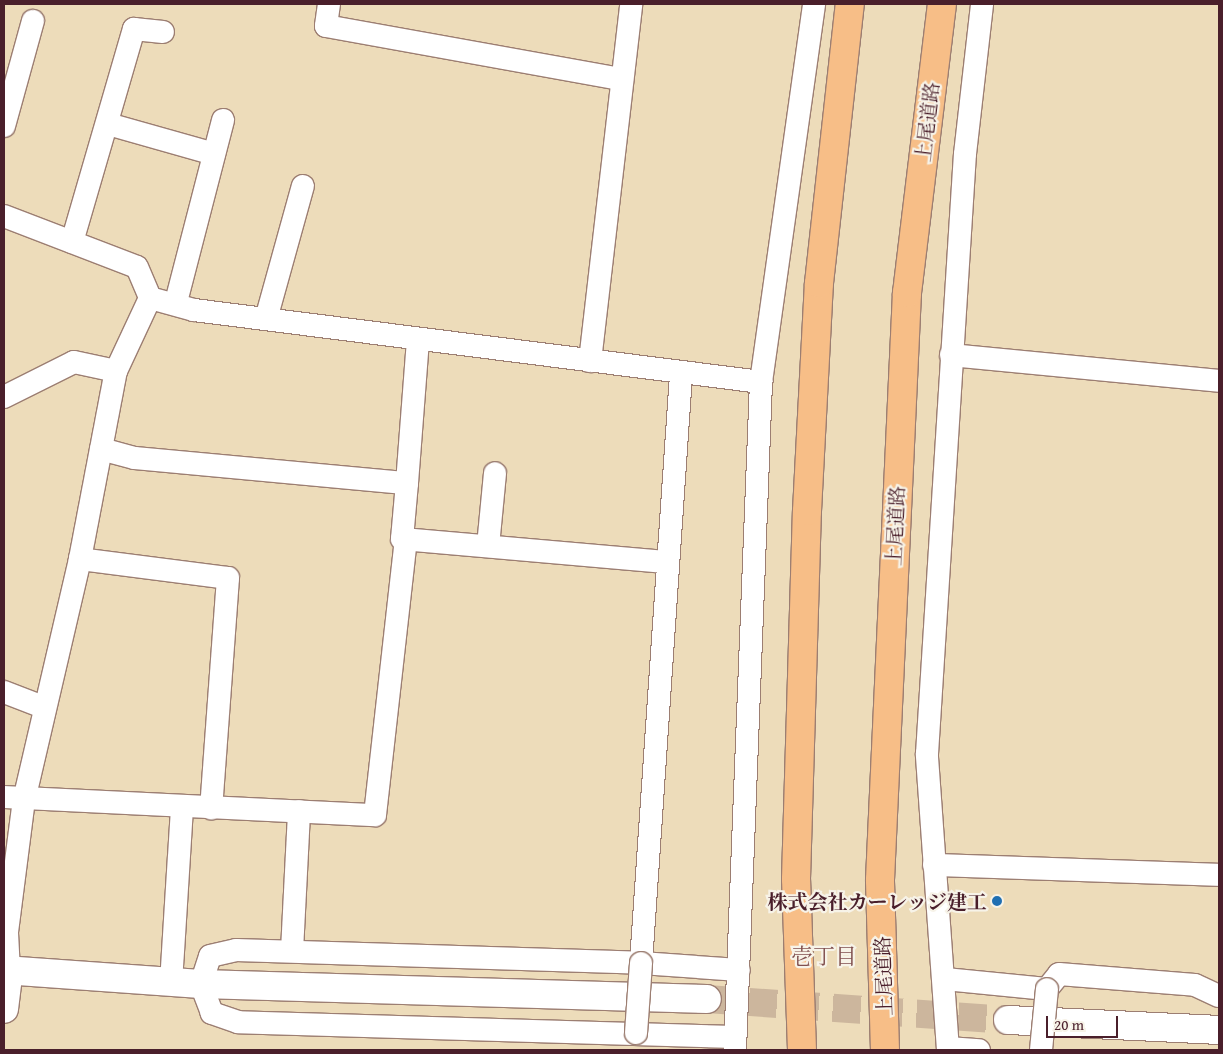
<!DOCTYPE html>
<meta charset="utf-8">
<style>
body{margin:0}
#map{position:relative;width:1223px;height:1054px;overflow:hidden;background:#eddcba;font-family:"Gentium Book Plus","Noto Serif JP",serif}
div>[style]{position:absolute}
[style*='--x']{left:calc(var(--x)*1px);top:calc(var(--y)*1px);width:calc(var(--w)*1px);rotate:calc(var(--a)*1deg)}
.tertiary-tunnel>*{height:28px;margin-top:-14px;transform-origin:0;background:repeating-linear-gradient(90deg,#ccb69d 0 28px,transparent 0 42px)}
.roads{filter:drop-shadow(1px 0 #9c7e72) drop-shadow(-1px 0 #9c7e72) drop-shadow(0 1px #9c7e72) drop-shadow(0 -1px #9c7e72)}
.minor>*{height:22px;margin:-11px;padding:0 11px;transform-origin:11px;border-radius:11px;background:#fff}
.tertiary>*{height:28px;margin:-14px;padding:0 14px;transform-origin:14px;border-radius:14px;background:#fff}
.trunk>*{height:28px;margin:-14px;padding:0 14px;transform-origin:14px;border-radius:14px;background:#f7be87}
.bridges{filter:drop-shadow(1px 0 #9c7e72) drop-shadow(-1px 0 #9c7e72) drop-shadow(0 1px #9c7e72) drop-shadow(0 -1px #9c7e72)}
.minor-bridge>*{height:22px;margin:-11px;padding:0 11px;transform-origin:11px;border-radius:11px;background:#fff}
.dots>*{width:14px;height:14px;translate:-50% -50%;box-sizing:border-box;border:2px solid #f7f3e8;border-radius:50%}
span{translate:-50% -50%;white-space:nowrap;text-align:center;line-height:1.15;-webkit-text-stroke:4.5px #f7f3e8;paint-order:stroke}
.street-label{font-size:20px;color:#4a1f2b}
.poi-label{font-size:20px;color:#4a1f2b;font-weight:700}
.right{translate:-100% -50%;text-align:right}
.quarter-label{font-size:22px;color:#81504f}
.frame{position:absolute;inset:0;border:5px solid #4a1f2b;pointer-events:none}
.scale{position:absolute;left:1046px;top:1016px;width:72px;height:22px;box-sizing:border-box;border:2px solid #4a1f2b;border-top:0;padding-left:6px;font-size:15px;line-height:18px;white-space:nowrap;color:#4a1f2b;-webkit-text-stroke:4px #f7f3e8;paint-order:stroke}
</style>
<div id="map">
<div class="tertiary-tunnel">
<i style="--x:707;--y:999;--w:302;--a:4"></i>
</div>
<div class="roads">
<div class="minor">
<i style="--x:329;--y:4;--w:22;--a:98"></i>
<i style="--x:326;--y:26;--w:301;--a:10.2"></i>
<i style="--x:108;--y:124;--w:110;--a:15.8"></i>
<i style="--x:4;--y:126;--w:109;--a:-74.6"></i>
<i style="--x:4;--y:216;--w:142;--a:21"></i>
<i style="--x:137;--y:267;--w:34;--a:67"></i>
<i style="--x:72;--y:242;--w:222;--a:-73.8"></i>
<i style="--x:134;--y:29;--w:29;--a:6"></i>
<i style="--x:150;--y:298;--w:46;--a:15.3"></i>
<i style="--x:194;--y:310;--w:572;--a:7.24"></i>
<i style="--x:176;--y:302;--w:188;--a:-75.5"></i>
<i style="--x:266;--y:319;--w:138;--a:-74.5"></i>
<i style="--x:951;--y:355;--w:269;--a:5.5"></i>
<i style="--x:590;--y:361;--w:359;--a:-83.4"></i>
<i style="--x:4;--y:397;--w:78;--a:-26.6"></i>
<i style="--x:74;--y:362;--w:43;--a:12.1"></i>
<i style="--x:116;--y:371;--w:81;--a:-65"></i>
<i style="--x:101;--y:449;--w:35;--a:15"></i>
<i style="--x:135;--y:458;--w:273;--a:5.3"></i>
<i style="--x:407;--y:483;--w:56;--a:95.1"></i>
<i style="--x:402;--y:539;--w:265;--a:5"></i>
<i style="--x:407;--y:483;--w:144;--a:-85.6"></i>
<i style="--x:488;--y:546;--w:73;--a:-84.5"></i>
<i style="--x:80;--y:559;--w:149;--a:7.3"></i>
<i style="--x:228;--y:578;--w:231;--a:94.2"></i>
<i style="--x:4;--y:692;--w:42;--a:21"></i>
<i style="--x:4;--y:797;--w:371;--a:2.8"></i>
<i style="--x:375;--y:815;--w:278;--a:-83.6"></i>
<i style="--x:934;--y:865;--w:285;--a:2"></i>
<i style="--x:292;--y:951;--w:140;--a:-87.1"></i>
<i style="--x:641;--y:963;--w:589;--a:-86.11"></i>
<i style="--x:9;--y:971;--w:39;--a:-93"></i>
<i style="--x:7;--y:932;--w:133;--a:-82.7"></i>
<i style="--x:24;--y:800;--w:247;--a:-76.9"></i>
<i style="--x:80;--y:559;--w:191;--a:-79.2"></i>
<i style="--x:945;--y:979;--w:102;--a:5.6"></i>
<i style="--x:1047;--y:989;--w:19;--a:-51"></i>
<i style="--x:1059;--y:974;--w:136;--a:4.6"></i>
<i style="--x:1195;--y:985;--w:26;--a:25"></i>
<i style="--x:171;--y:983;--w:177;--a:-86.4"></i>
<i style="--x:735;--y:1037;--w:497;--a:-178.3"></i>
<i style="--x:238;--y:1022;--w:28;--a:-161"></i>
<i style="--x:212;--y:1013;--w:31;--a:-111"></i>
<i style="--x:201;--y:984;--w:29;--a:-72"></i>
<i style="--x:210;--y:956;--w:27;--a:-13"></i>
<i style="--x:236;--y:950;--w:405;--a:1.8"></i>
<i style="--x:641;--y:963;--w:98;--a:4.1"></i>
<i style="--x:948;--y:1048;--w:31;--a:4"></i>
<i style="--x:735;--y:1050;--w:669;--a:-87.77"></i>
<i style="--x:761;--y:382;--w:382;--a:-82"></i>
<i style="--x:948;--y:1050;--w:297;--a:-94.1"></i>
<i style="--x:927;--y:754;--w:601;--a:-86.38"></i>
<i style="--x:965;--y:154;--w:151;--a:-83.5"></i>
</div>
<div class="tertiary">
<i style="--x:4;--y:970;--w:197;--a:4.1"></i>
<i style="--x:201;--y:984;--w:506;--a:1.7"></i>
<i style="--x:4;--y:1009;--w:38;--a:-83"></i>
<i style="--x:1008;--y:1020;--w:211;--a:2.7"></i>
</div>
<div class="trunk">
<i style="--x:802;--y:1050;--w:171;--a:-92"></i>
<i style="--x:796;--y:879;--w:368;--a:-88.3"></i>
<i style="--x:807;--y:511;--w:228;--a:-87"></i>
<i style="--x:819;--y:283;--w:281;--a:-83.7"></i>
<i style="--x:885;--y:1050;--w:170;--a:-91.7"></i>
<i style="--x:880;--y:880;--w:588;--a:-87.37"></i>
<i style="--x:907;--y:293;--w:291;--a:-83.1"></i>
</div>
</div>
<div class="bridges">
<div class="minor-bridge">
<i style="--x:636;--y:1033;--w:70;--a:-85.9"></i>
<i style="--x:1041;--y:1050;--w:61;--a:-84.4"></i>
</div>
</div>
<div class="dots">
<i style="left:997px;top:901px;background:#1f6fb2"></i>
</div>
<div class="street-label">
<span style="left:927px;top:122px;rotate:-83deg">上尾道路</span>
<span style="left:895px;top:526px;rotate:-87deg">上尾道路</span>
<span style="left:883px;top:976px;rotate:-92deg">上尾道路</span>
</div>
<div class="poi-label">
<span class="right" style="left:987px;top:901px">株式会社カーレッジ建工</span>
</div>
<div class="quarter-label">
<span style="left:824px;top:957px">壱丁目</span>
</div>
<div class="frame"></div>
<div class="scale">20 m</div>
</div>
